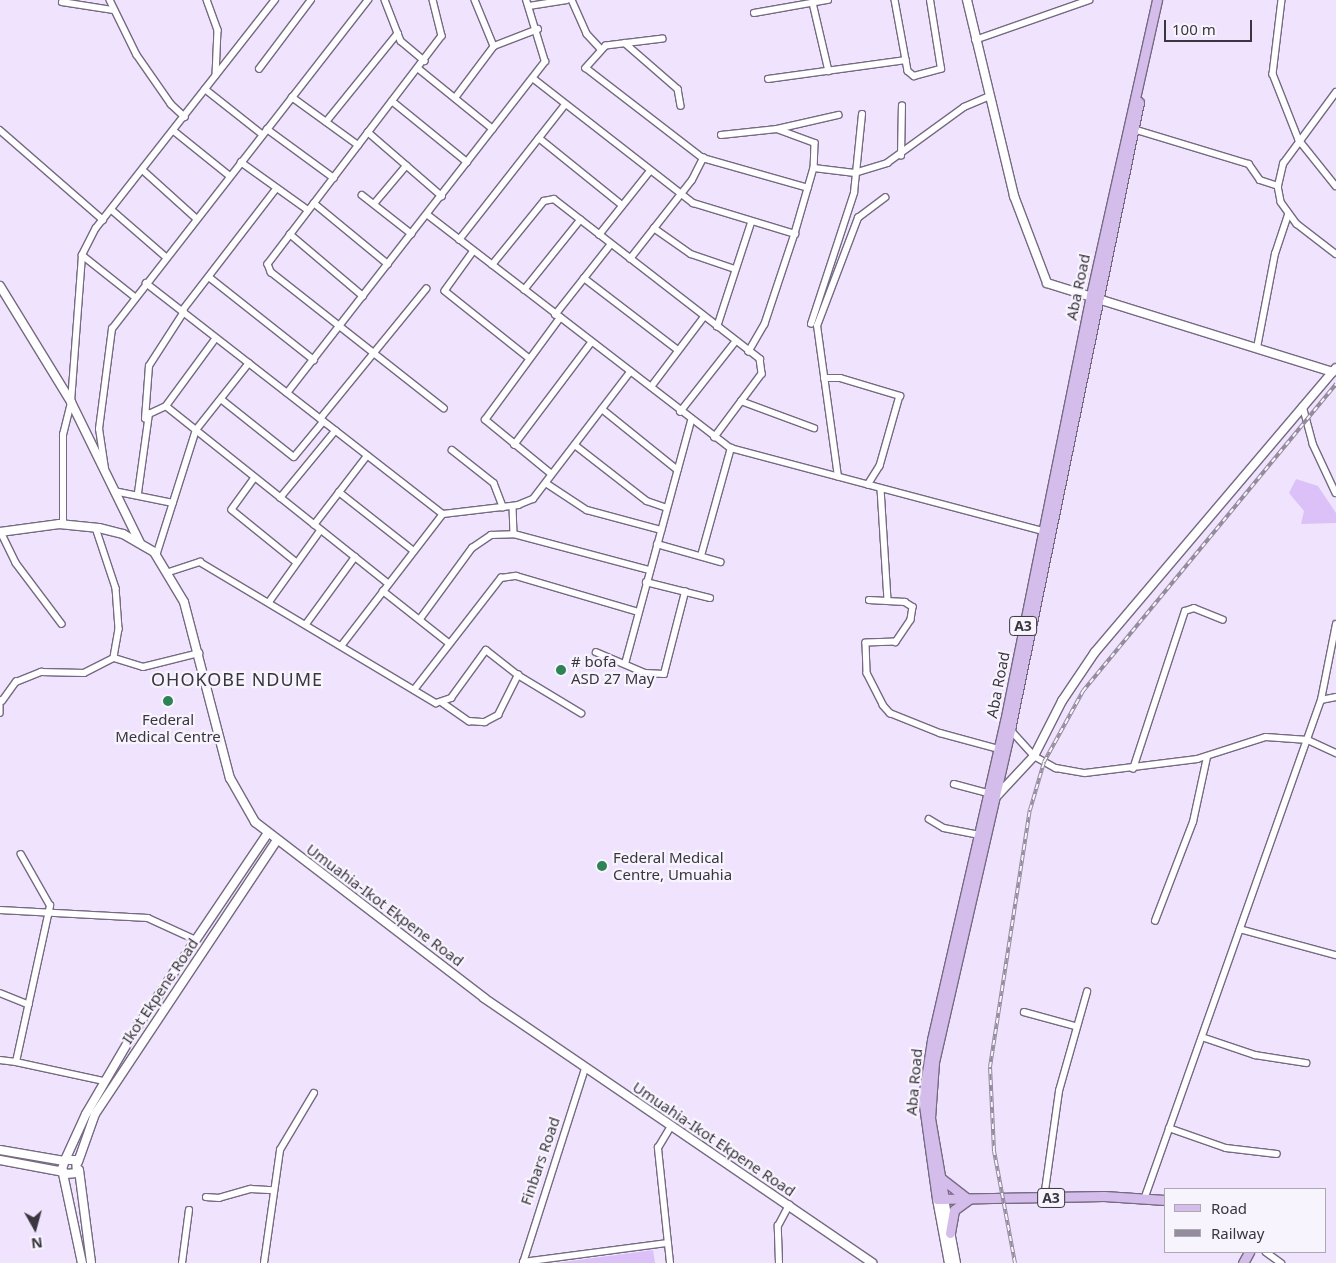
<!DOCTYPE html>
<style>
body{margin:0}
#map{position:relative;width:1336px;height:1263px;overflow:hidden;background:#efe3fd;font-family:"Noto Sans",sans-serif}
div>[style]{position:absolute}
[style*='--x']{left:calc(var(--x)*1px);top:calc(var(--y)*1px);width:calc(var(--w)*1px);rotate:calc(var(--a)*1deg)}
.green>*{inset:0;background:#dcc1f9}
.roads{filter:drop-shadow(1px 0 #756a81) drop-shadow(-1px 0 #756a81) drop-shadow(0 1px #756a81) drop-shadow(0 -1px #756a81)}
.street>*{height:5.5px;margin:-2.75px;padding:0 2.75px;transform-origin:2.75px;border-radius:2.75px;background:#fff}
.secondary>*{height:8px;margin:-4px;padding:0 4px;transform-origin:4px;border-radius:4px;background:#fff}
.primary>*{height:9px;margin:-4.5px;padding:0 4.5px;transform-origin:4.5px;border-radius:4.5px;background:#d4bdeb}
.rail>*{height:4px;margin-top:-2px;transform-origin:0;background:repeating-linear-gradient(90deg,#f8f4fe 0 5.5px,#948b9d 0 11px);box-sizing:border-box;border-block:1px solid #948b9d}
.dots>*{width:14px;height:14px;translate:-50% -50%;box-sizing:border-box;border:2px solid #f8f4fe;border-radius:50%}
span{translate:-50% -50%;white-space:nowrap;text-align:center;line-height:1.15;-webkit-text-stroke:4.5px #f8f4fe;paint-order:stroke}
.shield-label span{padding:1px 4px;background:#f8f4fe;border:1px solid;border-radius:4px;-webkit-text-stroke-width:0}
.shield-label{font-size:14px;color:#3a353f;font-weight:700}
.street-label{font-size:15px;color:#3a353f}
.poi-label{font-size:15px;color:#3a353f}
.left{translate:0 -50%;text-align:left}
.quarter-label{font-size:18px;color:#3a353f;letter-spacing:1px}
.legend{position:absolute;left:1164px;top:1188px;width:162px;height:65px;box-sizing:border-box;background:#f8f4fe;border:1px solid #aca8b2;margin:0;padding:6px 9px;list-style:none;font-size:15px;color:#3a353f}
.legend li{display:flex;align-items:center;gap:10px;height:25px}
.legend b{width:25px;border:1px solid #aca8b2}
.north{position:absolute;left:10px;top:1203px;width:50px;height:50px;-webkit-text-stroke:4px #f8f4fe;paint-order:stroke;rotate:173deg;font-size:14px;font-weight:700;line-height:20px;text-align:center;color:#3a353f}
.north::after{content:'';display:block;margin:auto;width:18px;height:22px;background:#3a353f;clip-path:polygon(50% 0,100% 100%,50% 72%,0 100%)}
.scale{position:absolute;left:1164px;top:20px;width:88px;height:22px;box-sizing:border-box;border:2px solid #3a353f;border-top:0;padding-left:6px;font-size:15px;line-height:18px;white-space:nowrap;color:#3a353f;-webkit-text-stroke:4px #f8f4fe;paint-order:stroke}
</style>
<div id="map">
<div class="green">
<i style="clip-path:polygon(1296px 479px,1318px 486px,1336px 513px,1336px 523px,1301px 524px,1304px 511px,1289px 493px)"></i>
<i style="clip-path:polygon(653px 1250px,655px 1263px,555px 1263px,624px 1254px)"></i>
</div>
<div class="roads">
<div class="street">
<i style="--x:110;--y:0;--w:61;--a:63.9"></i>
<i style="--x:137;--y:55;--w:60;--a:55.2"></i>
<i style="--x:171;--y:104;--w:19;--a:43"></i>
<i style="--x:207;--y:0;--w:32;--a:70"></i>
<i style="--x:218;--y:30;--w:45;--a:92.5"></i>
<i style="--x:385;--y:0;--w:44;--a:68.7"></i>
<i style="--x:401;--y:41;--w:31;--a:40"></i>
<i style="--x:433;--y:0;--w:37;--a:76"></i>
<i style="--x:442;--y:36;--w:287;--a:127.3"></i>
<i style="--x:268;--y:264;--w:9;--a:69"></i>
<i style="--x:271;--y:272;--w:220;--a:38.2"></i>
<i style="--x:475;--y:0;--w:50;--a:67.6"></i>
<i style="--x:572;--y:0;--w:37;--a:66"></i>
<i style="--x:587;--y:34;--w:21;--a:47"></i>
<i style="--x:895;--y:0;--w:72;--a:79.6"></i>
<i style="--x:908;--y:71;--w:8;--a:40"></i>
<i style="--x:914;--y:76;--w:28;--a:-15"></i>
<i style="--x:941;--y:69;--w:70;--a:-99.1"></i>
<i style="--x:1282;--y:0;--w:75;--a:96.9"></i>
<i style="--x:1273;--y:74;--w:71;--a:68.5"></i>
<i style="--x:1299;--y:140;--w:59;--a:51.2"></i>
<i style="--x:62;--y:2;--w:52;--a:8.9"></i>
<i style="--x:813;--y:3;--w:70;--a:76.8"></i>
<i style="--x:529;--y:6;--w:38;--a:-9"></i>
<i style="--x:754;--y:13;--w:75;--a:-10"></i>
<i style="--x:663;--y:39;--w:57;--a:173"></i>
<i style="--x:606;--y:46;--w:30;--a:132"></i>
<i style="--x:586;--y:68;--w:148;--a:37.6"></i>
<i style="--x:703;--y:158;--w:109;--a:15.9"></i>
<i style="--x:975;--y:40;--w:121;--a:-19.3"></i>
<i style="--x:625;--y:43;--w:70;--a:41"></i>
<i style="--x:678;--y:89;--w:17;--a:80"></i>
<i style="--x:259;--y:69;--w:86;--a:-53"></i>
<i style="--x:419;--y:69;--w:95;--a:39"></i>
<i style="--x:534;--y:79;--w:202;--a:37.9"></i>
<i style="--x:693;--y:203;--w:107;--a:16.9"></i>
<i style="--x:768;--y:79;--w:139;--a:-7.8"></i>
<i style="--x:205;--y:89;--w:73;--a:38.3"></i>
<i style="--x:292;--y:97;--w:82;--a:36"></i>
<i style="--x:455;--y:98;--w:65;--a:-53.1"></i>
<i style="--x:494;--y:46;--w:47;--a:-21.1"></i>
<i style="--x:392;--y:101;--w:97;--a:39.1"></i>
<i style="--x:326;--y:122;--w:114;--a:-51"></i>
<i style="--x:267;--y:129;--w:83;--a:36.2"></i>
<i style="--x:777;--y:129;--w:63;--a:-12.9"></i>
<i style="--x:1133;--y:129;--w:121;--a:16.8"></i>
<i style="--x:1249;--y:164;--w:19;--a:55"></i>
<i style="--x:1260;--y:180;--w:19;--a:18"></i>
<i style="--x:1278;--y:186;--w:16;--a:79"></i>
<i style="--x:1281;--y:202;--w:27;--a:54"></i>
<i style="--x:1297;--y:224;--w:49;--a:37.6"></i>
<i style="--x:0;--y:130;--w:137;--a:41.1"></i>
<i style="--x:174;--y:131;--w:72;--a:38.8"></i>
<i style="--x:368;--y:132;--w:98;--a:40.9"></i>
<i style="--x:721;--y:135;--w:56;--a:-6.1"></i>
<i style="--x:777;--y:129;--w:40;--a:20.2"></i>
<i style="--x:815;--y:143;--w:25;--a:92"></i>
<i style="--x:814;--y:168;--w:69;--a:106.1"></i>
<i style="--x:795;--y:234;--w:95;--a:108.4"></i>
<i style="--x:765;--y:324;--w:32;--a:120"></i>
<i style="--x:539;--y:138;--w:107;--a:38.9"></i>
<i style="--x:901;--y:156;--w:50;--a:-88.9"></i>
<i style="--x:241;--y:162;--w:82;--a:35.6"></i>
<i style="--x:814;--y:168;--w:41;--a:7"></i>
<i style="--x:855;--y:173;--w:34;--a:-17"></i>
<i style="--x:887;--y:163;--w:95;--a:-36"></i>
<i style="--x:964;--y:107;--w:26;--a:-23"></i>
<i style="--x:144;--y:171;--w:70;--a:42.1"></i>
<i style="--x:1278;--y:186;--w:23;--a:-77"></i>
<i style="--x:1283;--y:164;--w:89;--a:-53.6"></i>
<i style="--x:362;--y:195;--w:63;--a:38"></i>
<i style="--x:314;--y:203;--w:96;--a:39.5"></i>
<i style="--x:374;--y:204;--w:50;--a:-49.9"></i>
<i style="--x:112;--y:210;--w:72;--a:41"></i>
<i style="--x:428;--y:215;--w:382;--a:37.6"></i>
<i style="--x:731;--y:448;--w:326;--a:14.9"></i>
<i style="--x:654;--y:228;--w:45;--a:35.1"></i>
<i style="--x:691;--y:254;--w:46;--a:18.8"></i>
<i style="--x:290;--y:234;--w:96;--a:40.3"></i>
<i style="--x:599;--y:235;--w:82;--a:-51.4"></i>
<i style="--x:459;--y:240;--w:172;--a:-51.9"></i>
<i style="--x:474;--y:251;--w:49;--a:125.9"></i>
<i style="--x:445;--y:291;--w:107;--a:38.6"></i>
<i style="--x:82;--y:255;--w:68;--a:38.4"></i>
<i style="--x:630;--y:259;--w:100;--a:-51.9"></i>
<i style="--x:692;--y:180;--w:25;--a:-63"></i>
<i style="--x:492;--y:265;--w:82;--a:-50.9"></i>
<i style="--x:544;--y:201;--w:10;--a:-11"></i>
<i style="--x:554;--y:199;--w:261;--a:37.8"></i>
<i style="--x:760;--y:359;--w:15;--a:82"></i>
<i style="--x:762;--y:374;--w:79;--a:126.7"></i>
<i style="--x:209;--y:277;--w:134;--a:38.3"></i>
<i style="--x:584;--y:278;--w:117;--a:37.4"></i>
<i style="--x:146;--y:283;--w:376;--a:37.9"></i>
<i style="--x:524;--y:290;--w:90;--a:-51.3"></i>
<i style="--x:182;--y:311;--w:154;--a:-52.4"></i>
<i style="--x:555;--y:315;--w:90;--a:-51.7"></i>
<i style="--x:811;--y:324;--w:138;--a:-71.8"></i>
<i style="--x:854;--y:193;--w:79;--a:-84.2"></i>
<i style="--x:717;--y:327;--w:109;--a:-71.9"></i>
<i style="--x:1257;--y:348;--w:96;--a:-79.2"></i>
<i style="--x:1275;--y:254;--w:41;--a:-71.6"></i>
<i style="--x:824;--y:378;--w:16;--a:0"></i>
<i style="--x:840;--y:378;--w:63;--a:16.7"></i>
<i style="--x:900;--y:396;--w:73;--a:105.9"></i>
<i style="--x:880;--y:466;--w:22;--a:122"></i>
<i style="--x:651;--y:387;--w:88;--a:-52.9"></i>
<i style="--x:287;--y:393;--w:420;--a:-52.1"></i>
<i style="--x:545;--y:62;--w:65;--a:-107"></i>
<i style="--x:221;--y:399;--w:93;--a:38.5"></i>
<i style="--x:294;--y:457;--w:45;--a:-50.4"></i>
<i style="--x:741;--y:401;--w:78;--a:20.3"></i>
<i style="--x:166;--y:406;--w:284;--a:38.6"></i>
<i style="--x:1303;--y:406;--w:39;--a:75"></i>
<i style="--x:1313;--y:444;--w:54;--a:64.9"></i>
<i style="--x:602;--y:409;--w:97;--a:38.8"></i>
<i style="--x:680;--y:412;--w:89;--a:-51.8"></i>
<i style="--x:145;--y:419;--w:53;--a:-85.7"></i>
<i style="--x:149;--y:366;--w:64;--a:-57.1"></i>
<i style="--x:320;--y:419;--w:168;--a:-50.8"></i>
<i style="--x:514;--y:445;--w:128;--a:-53"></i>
<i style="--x:575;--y:445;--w:91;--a:37.9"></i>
<i style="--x:647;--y:501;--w:21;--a:19"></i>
<i style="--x:452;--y:450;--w:53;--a:38.2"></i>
<i style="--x:494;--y:483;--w:26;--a:69"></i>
<i style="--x:105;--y:469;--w:40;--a:-98.5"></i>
<i style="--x:99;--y:429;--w:101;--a:-82.6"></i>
<i style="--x:112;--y:329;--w:417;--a:-52.1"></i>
<i style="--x:551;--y:474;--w:85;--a:-140.7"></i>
<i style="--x:485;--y:420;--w:127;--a:-53.7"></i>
<i style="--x:838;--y:477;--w:152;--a:-97.9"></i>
<i style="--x:817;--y:326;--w:116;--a:-69.2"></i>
<i style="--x:858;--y:218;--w:34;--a:-37"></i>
<i style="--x:255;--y:478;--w:39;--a:126"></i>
<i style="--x:232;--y:510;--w:81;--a:39"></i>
<i style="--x:546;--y:483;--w:49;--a:33.4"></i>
<i style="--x:587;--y:510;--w:77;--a:15.1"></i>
<i style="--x:881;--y:489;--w:111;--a:86.4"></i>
<i style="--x:114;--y:491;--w:60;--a:11.5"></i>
<i style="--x:339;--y:492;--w:95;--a:38.2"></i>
<i style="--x:138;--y:493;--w:80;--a:-82.1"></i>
<i style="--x:149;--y:414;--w:19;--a:-25"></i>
<i style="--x:166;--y:406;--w:84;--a:-53.7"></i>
<i style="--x:280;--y:498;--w:87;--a:-50.6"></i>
<i style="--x:513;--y:506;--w:28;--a:88"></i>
<i style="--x:63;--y:525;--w:90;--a:-90"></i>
<i style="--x:63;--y:435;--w:34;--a:-76"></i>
<i style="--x:71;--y:402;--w:147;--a:-85.7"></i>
<i style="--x:82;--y:255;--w:30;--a:-63"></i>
<i style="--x:96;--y:228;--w:290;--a:-51.9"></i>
<i style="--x:314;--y:525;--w:87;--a:-52.5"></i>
<i style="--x:96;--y:528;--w:63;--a:71.6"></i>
<i style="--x:116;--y:588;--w:41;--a:85.8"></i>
<i style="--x:119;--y:629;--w:29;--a:100"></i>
<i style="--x:1;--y:532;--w:34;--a:64"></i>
<i style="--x:16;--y:563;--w:76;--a:53"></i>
<i style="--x:657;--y:544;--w:66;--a:15.9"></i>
<i style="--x:156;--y:556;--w:132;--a:-72.4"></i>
<i style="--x:196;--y:430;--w:85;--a:-51.7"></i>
<i style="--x:701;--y:556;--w:112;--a:-74.5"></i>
<i style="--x:169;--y:572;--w:33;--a:-18"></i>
<i style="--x:200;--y:562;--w:275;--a:30.9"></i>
<i style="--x:436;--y:703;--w:16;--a:-18"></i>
<i style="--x:451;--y:698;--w:59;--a:-53.9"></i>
<i style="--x:486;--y:650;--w:41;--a:38"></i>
<i style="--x:518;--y:675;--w:74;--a:31.1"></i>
<i style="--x:646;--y:582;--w:66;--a:14"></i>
<i style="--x:383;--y:591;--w:85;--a:38.3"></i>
<i style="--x:869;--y:600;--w:36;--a:3"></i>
<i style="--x:905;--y:602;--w:9;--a:32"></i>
<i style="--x:913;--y:607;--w:13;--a:99"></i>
<i style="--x:911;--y:620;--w:27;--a:124"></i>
<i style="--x:896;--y:642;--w:30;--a:178"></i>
<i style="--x:866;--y:643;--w:30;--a:88"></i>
<i style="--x:867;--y:673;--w:36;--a:63"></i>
<i style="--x:883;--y:705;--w:11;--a:49"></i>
<i style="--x:890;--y:713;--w:54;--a:21.8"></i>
<i style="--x:940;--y:733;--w:61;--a:15.2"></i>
<i style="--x:269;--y:602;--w:87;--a:-54.3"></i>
<i style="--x:420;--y:619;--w:88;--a:-53.8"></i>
<i style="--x:472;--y:548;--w:23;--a:-34"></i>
<i style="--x:491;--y:535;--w:23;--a:-2"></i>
<i style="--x:514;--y:534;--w:140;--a:14.9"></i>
<i style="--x:306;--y:624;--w:83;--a:-53.8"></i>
<i style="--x:342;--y:645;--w:165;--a:-52.4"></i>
<i style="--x:443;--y:514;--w:76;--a:-6.8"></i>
<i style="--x:518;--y:505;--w:16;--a:-22"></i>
<i style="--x:533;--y:499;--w:160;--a:-52.6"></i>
<i style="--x:596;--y:652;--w:53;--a:23.2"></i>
<i style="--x:645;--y:673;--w:19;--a:3"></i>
<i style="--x:664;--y:674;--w:85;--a:-75.6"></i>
<i style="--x:625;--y:664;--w:252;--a:-74.8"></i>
<i style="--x:414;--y:690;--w:142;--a:-52.2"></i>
<i style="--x:501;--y:578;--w:15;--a:-8"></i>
<i style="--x:516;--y:576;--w:127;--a:16.4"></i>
<i style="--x:0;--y:700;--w:13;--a:90"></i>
<i style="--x:1321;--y:700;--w:15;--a:-11"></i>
<i style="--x:2;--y:701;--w:24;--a:-54"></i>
<i style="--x:16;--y:682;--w:27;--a:-22"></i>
<i style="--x:41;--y:672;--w:43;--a:1.3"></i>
<i style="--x:84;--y:673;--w:34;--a:-27"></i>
<i style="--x:114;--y:658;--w:30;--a:17"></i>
<i style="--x:143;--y:667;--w:58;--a:-14"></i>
<i style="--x:443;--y:703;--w:32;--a:35"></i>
<i style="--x:469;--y:721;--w:16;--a:4"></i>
<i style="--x:485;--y:722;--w:15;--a:-28"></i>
<i style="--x:498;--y:715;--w:45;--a:-63.4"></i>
<i style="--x:1010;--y:729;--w:36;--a:48"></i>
<i style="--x:1034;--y:756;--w:25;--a:29"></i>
<i style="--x:1056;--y:768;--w:29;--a:10"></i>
<i style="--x:1085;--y:773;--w:113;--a:-7.1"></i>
<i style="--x:1197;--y:759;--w:72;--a:-17.7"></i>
<i style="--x:1266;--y:737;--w:42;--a:4.1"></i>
<i style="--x:1308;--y:740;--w:31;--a:25"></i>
<i style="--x:1133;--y:769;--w:166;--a:-71.8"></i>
<i style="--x:1185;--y:611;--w:9;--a:-18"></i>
<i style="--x:1194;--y:608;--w:31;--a:22"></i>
<i style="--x:954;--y:784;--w:35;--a:15"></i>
<i style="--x:929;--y:819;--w:17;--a:31"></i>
<i style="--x:944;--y:828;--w:36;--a:11"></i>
<i style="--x:0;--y:910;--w:148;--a:3.1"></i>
<i style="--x:148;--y:918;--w:53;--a:24.6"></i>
<i style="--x:1155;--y:921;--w:106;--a:-69"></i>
<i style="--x:1193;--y:822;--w:66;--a:-77.8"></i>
<i style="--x:1240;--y:929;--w:99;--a:15.2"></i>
<i style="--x:0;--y:993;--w:31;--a:22"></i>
<i style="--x:1024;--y:1012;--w:53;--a:15.4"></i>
<i style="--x:1202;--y:1037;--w:56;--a:18.8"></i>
<i style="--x:1255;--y:1055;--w:52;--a:8.9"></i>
<i style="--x:0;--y:1060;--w:16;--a:7"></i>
<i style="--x:16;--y:1062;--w:160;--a:-77.7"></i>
<i style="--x:50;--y:906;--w:59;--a:-119.6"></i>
<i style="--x:16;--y:1062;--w:90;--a:12.2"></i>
<i style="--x:1169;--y:1128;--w:60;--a:19.3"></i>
<i style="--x:1226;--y:1148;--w:51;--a:6.7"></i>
<i style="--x:206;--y:1197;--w:13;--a:4"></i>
<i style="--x:219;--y:1198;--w:33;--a:-16"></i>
<i style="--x:251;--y:1189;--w:22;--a:3"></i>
<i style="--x:1145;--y:1197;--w:527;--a:-70.5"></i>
<i style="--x:1321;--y:700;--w:77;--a:-78.8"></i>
<i style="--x:1044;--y:1198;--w:108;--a:-82"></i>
<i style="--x:1059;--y:1091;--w:103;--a:-74.2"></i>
<i style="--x:1266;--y:1252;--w:19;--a:36"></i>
<i style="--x:523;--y:1262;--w:146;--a:-7.5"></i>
<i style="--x:182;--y:1263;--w:53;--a:-82.5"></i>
<i style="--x:264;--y:1263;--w:114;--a:-81.9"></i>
<i style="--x:280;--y:1150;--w:66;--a:-59.2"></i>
<i style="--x:523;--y:1263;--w:204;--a:-72.3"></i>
<i style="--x:670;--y:1263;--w:116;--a:-96"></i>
<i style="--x:658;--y:1148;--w:26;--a:-59"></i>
<i style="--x:779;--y:1263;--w:37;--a:-92"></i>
<i style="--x:778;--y:1226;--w:24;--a:-62"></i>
</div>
<div class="secondary">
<i style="--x:967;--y:0;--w:202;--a:76.5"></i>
<i style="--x:1014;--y:196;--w:93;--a:69.2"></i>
<i style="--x:1047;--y:283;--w:299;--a:17.3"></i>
<i style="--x:0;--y:286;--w:136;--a:58.5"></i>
<i style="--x:71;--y:402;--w:157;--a:63.9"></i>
<i style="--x:0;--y:532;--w:60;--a:-7.7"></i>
<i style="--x:59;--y:524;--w:40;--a:5.7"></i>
<i style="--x:99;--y:528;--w:25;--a:14"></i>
<i style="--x:123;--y:534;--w:36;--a:30"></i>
<i style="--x:154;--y:552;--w:58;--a:59"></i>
<i style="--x:184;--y:602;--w:182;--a:75.4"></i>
<i style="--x:230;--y:778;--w:51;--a:60.4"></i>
<i style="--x:255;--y:822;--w:289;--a:37.5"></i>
<i style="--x:484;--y:998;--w:470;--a:34.3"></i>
<i style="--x:993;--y:800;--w:60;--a:-47"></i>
<i style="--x:1034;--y:756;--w:62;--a:-63"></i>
<i style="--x:1062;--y:701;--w:59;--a:-56"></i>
<i style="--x:1095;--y:652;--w:372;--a:-49.7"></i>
<i style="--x:0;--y:1150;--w:65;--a:9.8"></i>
<i style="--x:0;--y:1160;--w:65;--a:10.6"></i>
<i style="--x:65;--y:1160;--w:51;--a:-65.5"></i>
<i style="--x:86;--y:1114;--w:97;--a:-59.7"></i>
<i style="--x:135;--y:1030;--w:238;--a:-56"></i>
<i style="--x:78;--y:1162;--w:51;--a:-70.5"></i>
<i style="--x:95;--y:1114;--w:329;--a:-56.4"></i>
<i style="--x:79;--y:1170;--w:94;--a:82.6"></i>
<i style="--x:66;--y:1174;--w:11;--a:-5"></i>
<i style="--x:77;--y:1173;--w:13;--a:-94"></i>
<i style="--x:76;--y:1160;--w:11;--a:180"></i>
<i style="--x:65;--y:1160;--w:9;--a:108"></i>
<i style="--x:62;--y:1169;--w:96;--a:78"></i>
<i style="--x:937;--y:1199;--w:65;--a:79.4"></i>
<i style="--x:944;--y:1199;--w:65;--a:79.4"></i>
</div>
<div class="primary">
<i style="--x:1157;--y:0;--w:302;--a:102.6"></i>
<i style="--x:1091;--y:295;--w:435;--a:101.4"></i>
<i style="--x:1005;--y:721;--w:327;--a:102.9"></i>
<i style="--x:932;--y:1040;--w:59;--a:98.8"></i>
<i style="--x:923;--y:1098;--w:102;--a:82.1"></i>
<i style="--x:937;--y:1199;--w:167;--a:-1"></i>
<i style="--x:1104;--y:1196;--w:61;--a:3.8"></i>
<i style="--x:942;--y:1179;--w:29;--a:38"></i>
<i style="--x:944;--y:1199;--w:82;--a:-99.8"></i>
<i style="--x:930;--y:1118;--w:56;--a:-85.9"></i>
<i style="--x:934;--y:1062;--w:342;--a:-77.1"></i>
<i style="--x:1010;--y:729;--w:640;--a:-78.37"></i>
<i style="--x:950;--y:1233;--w:23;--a:-80"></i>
<i style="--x:954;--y:1210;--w:19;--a:-36"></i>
<i style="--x:1243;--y:1263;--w:13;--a:-61"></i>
</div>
</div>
<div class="rail">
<i style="--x:1015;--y:1263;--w:114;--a:-100.6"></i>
<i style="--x:994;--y:1151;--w:84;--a:-92.7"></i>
<i style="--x:990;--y:1067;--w:260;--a:-81.2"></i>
<i style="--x:1030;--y:810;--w:50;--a:-73.7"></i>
<i style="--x:1044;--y:762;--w:81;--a:-61.2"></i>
<i style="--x:1083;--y:691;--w:398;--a:-50.5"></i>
</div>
<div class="dots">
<i style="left:561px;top:670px;background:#2e8255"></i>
<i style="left:168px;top:701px;background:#2e8255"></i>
<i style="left:602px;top:866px;background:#2e8255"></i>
</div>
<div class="shield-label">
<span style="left:1023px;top:626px">A3</span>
<span style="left:1051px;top:1198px">A3</span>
</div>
<div class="street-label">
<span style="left:1078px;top:287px;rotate:-78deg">Aba Road</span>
<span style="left:998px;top:685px;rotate:-79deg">Aba Road</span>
<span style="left:385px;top:905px;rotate:37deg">Umuahia-Ikot Ekpene Road</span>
<span style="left:160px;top:991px;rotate:-56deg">Ikot Ekpene Road</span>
<span style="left:914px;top:1082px;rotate:-85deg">Aba Road</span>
<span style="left:714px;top:1139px;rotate:34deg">Umuahia-Ikot Ekpene Road</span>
<span style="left:540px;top:1161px;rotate:-71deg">Finbars Road</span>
</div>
<div class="poi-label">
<span class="left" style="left:571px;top:670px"># bofa<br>ASD 27 May</span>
<span style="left:168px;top:728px">Federal<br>Medical Centre</span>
<span class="left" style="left:613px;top:866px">Federal Medical<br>Centre, Umuahia</span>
</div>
<div class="quarter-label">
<span style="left:237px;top:679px">OHOKOBE NDUME</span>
</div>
<ul class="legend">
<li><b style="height:6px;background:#d4bdeb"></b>Road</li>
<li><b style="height:6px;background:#948b9d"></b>Railway</li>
</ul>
<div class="north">N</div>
<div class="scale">100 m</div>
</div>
